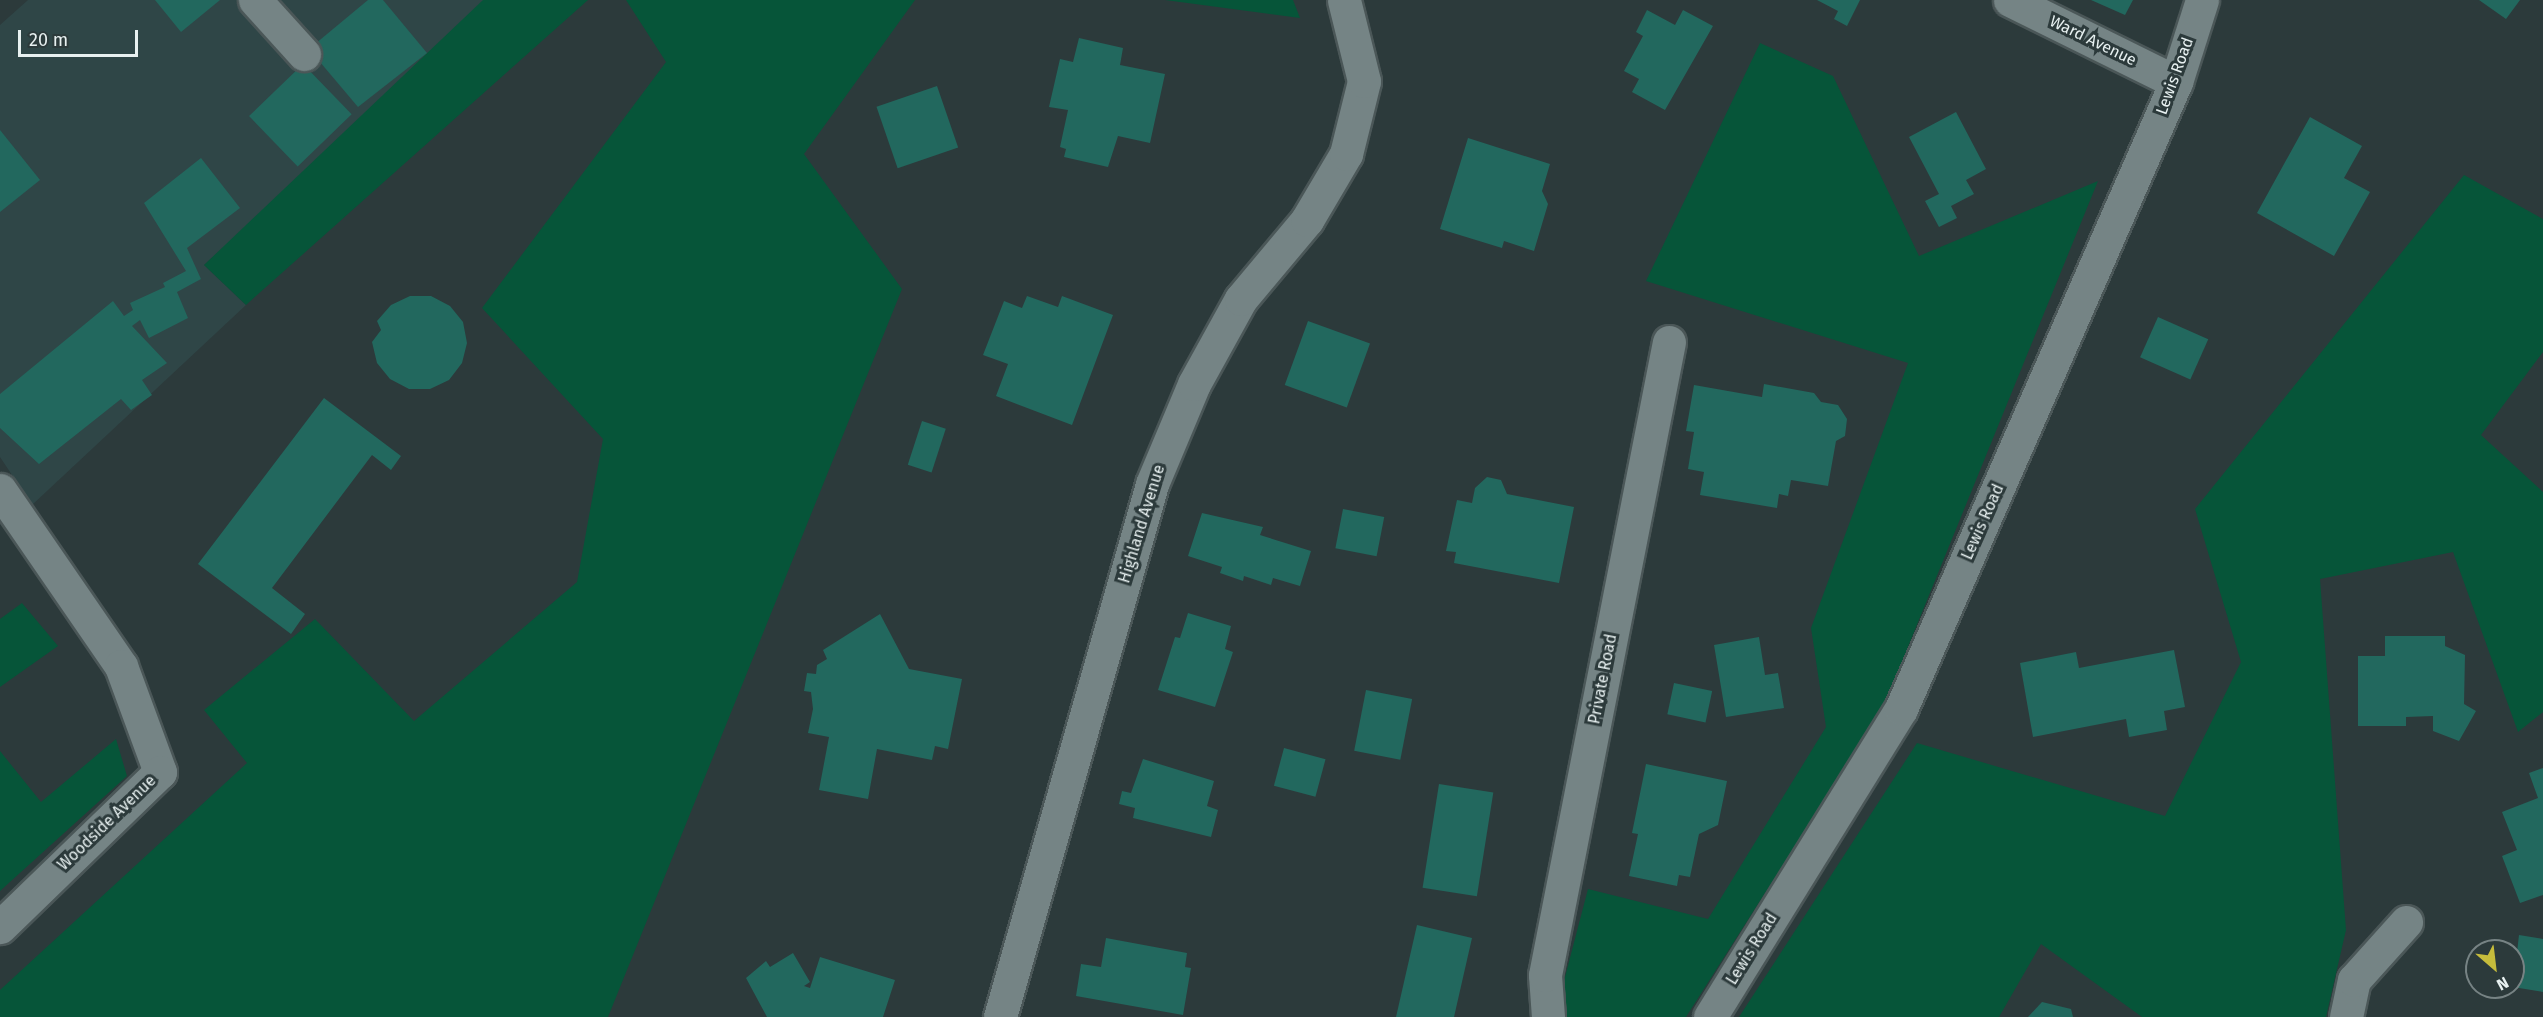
<!DOCTYPE html>
<style>
body{margin:0}
#map{position:relative;width:2543px;height:1017px;overflow:hidden;background:#2c3a3b;font-family:"Fira Sans",sans-serif}
div>[style]{position:absolute}
[style*='--x']{left:calc(var(--x)*1px);top:calc(var(--y)*1px);width:calc(var(--w)*1px);rotate:calc(var(--a)*1deg)}
.built>*{inset:0;background:#2f4647}
.green>*{inset:0;background:#065539}
.building>*{inset:0;background:#22685e;transform-origin:0 0}
.roads{filter:drop-shadow(2px 0 #4b5758) drop-shadow(-2px 0 #4b5758) drop-shadow(0 2px #4b5758) drop-shadow(0 -2px #4b5758)}
.minor>*{height:33px;margin:-16.5px;padding:0 16.5px;transform-origin:16.5px;border-radius:16.5px;background:#758485}
span{translate:-50% -50%;white-space:nowrap;text-align:center;line-height:1.15;-webkit-text-stroke:6px #2c3a3b;paint-order:stroke}
.street-label{font-size:16px;color:#e8f1f1}
.north{position:absolute;left:2465px;top:939px;width:60px;height:60px;box-sizing:border-box;background:#2c3a3b;border:2px solid #778384;border-radius:50%;rotate:152deg;font-size:16px;font-weight:700;line-height:24px;text-align:center;color:#e8f1f1}
.north::after{content:'';display:block;margin:auto;width:21px;height:27px;background:#c6bc3c;clip-path:polygon(50% 0,100% 100%,50% 72%,0 100%)}
.scale{position:absolute;left:18px;top:30px;width:120px;height:27px;box-sizing:border-box;border:3px solid #e8f1f1;border-top:0;padding-left:8px;font-size:18px;line-height:21px;white-space:nowrap;color:#e8f1f1;-webkit-text-stroke:4px #2c3a3b;paint-order:stroke}
</style>
<div id="map">
<div class="built">
<i style="clip-path:polygon(28px 0,493px 0,204px 265px,246px 305px,32px 505px,0 457px,0 25px)"></i>
</div>
<div class="green">
<i style="clip-path:polygon(483px 0,588px 0,246px 305px,204px 265px)"></i>
<i style="clip-path:polygon(626px 0,915px 0,804px 154px,902px 289px,608px 1017px,0 1017px,0 990px,247px 763px,204px 710px,315px 619px,414px 721px,577px 582px,603px 439px,482px 308px,666px 62px)"></i>
<i style="clip-path:polygon(1165px 0,1293px 0,1300px 18px)"></i>
<i style="clip-path:polygon(1760px 43px,1833px 76px,1919px 256px,2098px 181px,1883px 708px,1686px 1017px,1561px 1017px,1560px 996px,1588px 889px,1708px 919px,1826px 727px,1811px 628px,1908px 363px,1646px 281px)"></i>
<i style="clip-path:polygon(2464px 175px,2543px 219px,2543px 352px,2481px 435px,2543px 492px,2543px 712px,2518px 732px,2453px 552px,2320px 579px,2346px 930px,2326px 1017px,2142px 1017px,2041px 944px,1999px 1017px,1739px 1017px,1917px 743px,2165px 816px,2241px 662px,2195px 509px)"></i>
<i style="clip-path:polygon(22px 603px,58px 646px,0 687px,0 619px)"></i>
<i style="clip-path:polygon(116px 739px,127px 776px,0 891px,0 751px,41px 802px)"></i>
</div>
<div class="building">
<i style="clip-path:polygon(155px 0,220px 0,181px 32px)"></i>
<i style="clip-path:polygon(368px 0,383px 0,427px 53px,358px 107px,309px 49px)"></i>
<i style="clip-path:polygon(1817px 0,1860px 0,1847px 26px,1834px 19px,1838px 11px)"></i>
<i style="clip-path:polygon(2091px 0,2133px 0,2125px 15px)"></i>
<i style="clip-path:polygon(2479px 0,2520px 0,2506px 19px)"></i>
<i style="clip-path:polygon(1647px 10px,1675px 25px,1683px 10px,1713px 26px,1665px 110px,1632px 92px,1639px 79px,1624px 71px,1643px 36px,1636px 32px)"></i>
<i style="clip-path:polygon(1079px 38px,1123px 48px,1120px 65px,1165px 74px,1150px 143px,1118px 136px,1108px 167px,1064px 157px,1066px 149px,1060px 147px,1068px 110px,1049px 107px,1060px 59px,1073px 62px)"></i>
<i style="left:303px;top:64px;width:70px;height:75px;rotate:46deg"></i>
<i style="left:937px;top:86px;width:65px;height:64px;rotate:71deg"></i>
<i style="clip-path:polygon(1956px 112px,1986px 169px,1966px 180px,1974px 194px,1951px 206px,1957px 218px,1939px 227px,1925px 201px,1939px 194px,1909px 137px)"></i>
<i style="clip-path:polygon(2310px 117px,2362px 146px,2344px 178px,2370px 192px,2334px 256px,2257px 213px)"></i>
<i style="clip-path:polygon(0 130px,40px 180px,0 212px)"></i>
<i style="clip-path:polygon(1468px 138px,1550px 164px,1542px 191px,1548px 204px,1534px 251px,1504px 241px,1502px 248px,1440px 229px)"></i>
<i style="clip-path:polygon(201px 158px,240px 208px,187px 248px,201px 279px,177px 292px,188px 318px,149px 338px,140px 320px,132px 326px,167px 363px,142px 380px,152px 395px,131px 410px,121px 399px,39px 464px,0 428px,0 394px,113px 301px,124px 316px,133px 310px,130px 303px,165px 287px,163px 283px,186px 271px,144px 203px)"></i>
<i style="clip-path:polygon(410px 296px,431px 296px,450px 306px,463px 322px,467px 343px,462px 363px,449px 380px,430px 389px,409px 389px,390px 379px,377px 363px,372px 342px,381px 330px,377px 321px,391px 305px)"></i>
<i style="clip-path:polygon(1027px 296px,1058px 307px,1062px 296px,1113px 315px,1072px 425px,996px 396px,1008px 364px,983px 355px,1004px 301px,1022px 308px)"></i>
<i style="left:2158px;top:317px;width:55px;height:44px;rotate:24deg"></i>
<i style="left:1308px;top:321px;width:66px;height:68px;rotate:20deg"></i>
<i style="clip-path:polygon(1764px 384px,1814px 393px,1821px 402px,1838px 405px,1847px 419px,1845px 436px,1836px 441px,1828px 486px,1791px 480px,1788px 496px,1779px 494px,1777px 508px,1700px 495px,1704px 472px,1688px 469px,1694px 432px,1686px 431px,1694px 385px,1762px 397px)"></i>
<i style="clip-path:polygon(324px 398px,401px 456px,391px 470px,372px 455px,272px 588px,305px 614px,291px 634px,198px 564px)"></i>
<i style="left:922px;top:421px;width:25px;height:46px;rotate:18deg"></i>
<i style="clip-path:polygon(1487px 477px,1501px 480px,1507px 494px,1574px 507px,1559px 583px,1454px 563px,1456px 552px,1446px 551px,1457px 500px,1472px 503px,1475px 488px)"></i>
<i style="left:1343px;top:509px;width:42px;height:40px;rotate:11deg"></i>
<i style="clip-path:polygon(1202px 513px,1263px 527px,1260px 535px,1311px 551px,1300px 586px,1273px 578px,1271px 585px,1244px 576px,1243px 581px,1220px 573px,1222px 567px,1188px 556px)"></i>
<i style="clip-path:polygon(1188px 613px,1231px 626px,1225px 649px,1233px 652px,1215px 707px,1158px 690px,1175px 637px,1180px 638px)"></i>
<i style="clip-path:polygon(880px 614px,909px 669px,962px 679px,948px 749px,935px 746px,932px 760px,877px 749px,868px 799px,819px 790px,829px 737px,808px 733px,813px 709px,811px 692px,804px 691px,807px 673px,816px 674px,817px 665px,827px 659px,823px 650px)"></i>
<i style="clip-path:polygon(2385px 636px,2445px 636px,2445px 646px,2465px 655px,2464px 704px,2476px 711px,2459px 741px,2433px 731px,2433px 716px,2406px 717px,2406px 726px,2358px 726px,2358px 656px,2385px 656px)"></i>
<i style="clip-path:polygon(1759px 637px,1765px 675px,1778px 673px,1784px 708px,1726px 717px,1714px 645px)"></i>
<i style="clip-path:polygon(2174px 650px,2185px 707px,2164px 711px,2167px 730px,2129px 737px,2126px 719px,2033px 737px,2020px 663px,2076px 652px,2079px 668px)"></i>
<i style="left:1674px;top:683px;width:39px;height:32px;rotate:12deg"></i>
<i style="left:1366px;top:690px;width:47px;height:62px;rotate:11deg"></i>
<i style="left:1284px;top:748px;width:43px;height:39px;rotate:15deg"></i>
<i style="clip-path:polygon(1143px 759px,1214px 781px,1207px 806px,1218px 810px,1211px 837px,1133px 818px,1135px 808px,1119px 804px,1122px 791px,1131px 793px)"></i>
<i style="clip-path:polygon(1646px 764px,1727px 781px,1718px 825px,1699px 834px,1690px 877px,1679px 875px,1677px 886px,1629px 876px,1638px 834px,1632px 833px)"></i>
<i style="clip-path:polygon(2543px 768px,2543px 895px,2520px 903px,2502px 856px,2517px 850px,2502px 812px,2538px 798px,2529px 773px)"></i>
<i style="left:1439px;top:784px;width:55px;height:105px;rotate:9deg"></i>
<i style="clip-path:polygon(1417px 925px,1472px 938px,1454px 1017px,1396px 1017px)"></i>
<i style="clip-path:polygon(2519px 935px,2543px 939px,2543px 992px,2513px 987px)"></i>
<i style="clip-path:polygon(1106px 938px,1187px 953px,1185px 967px,1191px 968px,1183px 1015px,1076px 996px,1081px 964px,1101px 967px)"></i>
<i style="clip-path:polygon(793px 953px,810px 982px,804px 986px,810px 988px,820px 957px,895px 980px,883px 1017px,767px 1017px,746px 978px,766px 961px,770px 967px)"></i>
<i style="clip-path:polygon(2042px 1002px,2071px 1009px,2073px 1017px,2028px 1017px)"></i>
</div>
<div class="roads">
<div class="minor">
<i style="--x:255;--y:0;--w:73;--a:47.8"></i>
<i style="--x:2010;--y:0;--w:185;--a:26.3"></i>
<i style="--x:0;--y:490;--w:214;--a:55.5"></i>
<i style="--x:121;--y:666;--w:113;--a:69.8"></i>
<i style="--x:160;--y:772;--w:223;--a:135.9"></i>
<i style="--x:1000;--y:1017;--w:554;--a:-74.08"></i>
<i style="--x:1152;--y:484;--w:108;--a:-67.2"></i>
<i style="--x:1194;--y:384;--w:97;--a:-61.1"></i>
<i style="--x:1241;--y:299;--w:103;--a:-50.1"></i>
<i style="--x:1307;--y:220;--w:77;--a:-59.4"></i>
<i style="--x:1346;--y:154;--w:75;--a:-76.1"></i>
<i style="--x:1364;--y:81;--w:83;--a:-103.9"></i>
<i style="--x:1548;--y:1017;--w:42;--a:-94.1"></i>
<i style="--x:1545;--y:975;--w:645;--a:-78.92"></i>
<i style="--x:1710;--y:1017;--w:362;--a:-58.2"></i>
<i style="--x:1901;--y:709;--w:685;--a:-66.32"></i>
<i style="--x:2176;--y:82;--w:86;--a:-72.4"></i>
<i style="--x:2346;--y:1017;--w:38;--a:-78"></i>
<i style="--x:2354;--y:980;--w:78;--a:-48.1"></i>
</div>
</div>
<div class="street-label">
<span style="left:2093px;top:41px;rotate:26deg">Ward Avenue</span>
<span style="left:2175px;top:76px;rotate:-70deg">Lewis Road</span>
<span style="left:1983px;top:522px;rotate:-66deg">Lewis Road</span>
<span style="left:1142px;top:524px;rotate:-73deg">Highland Avenue</span>
<span style="left:1603px;top:679px;rotate:-79deg">Private Road</span>
<span style="left:107px;top:823px;rotate:-44deg">Woodside Avenue</span>
<span style="left:1752px;top:949px;rotate:-58deg">Lewis Road</span>
</div>
<div class="north">N</div>
<div class="scale">20 m</div>
</div>
